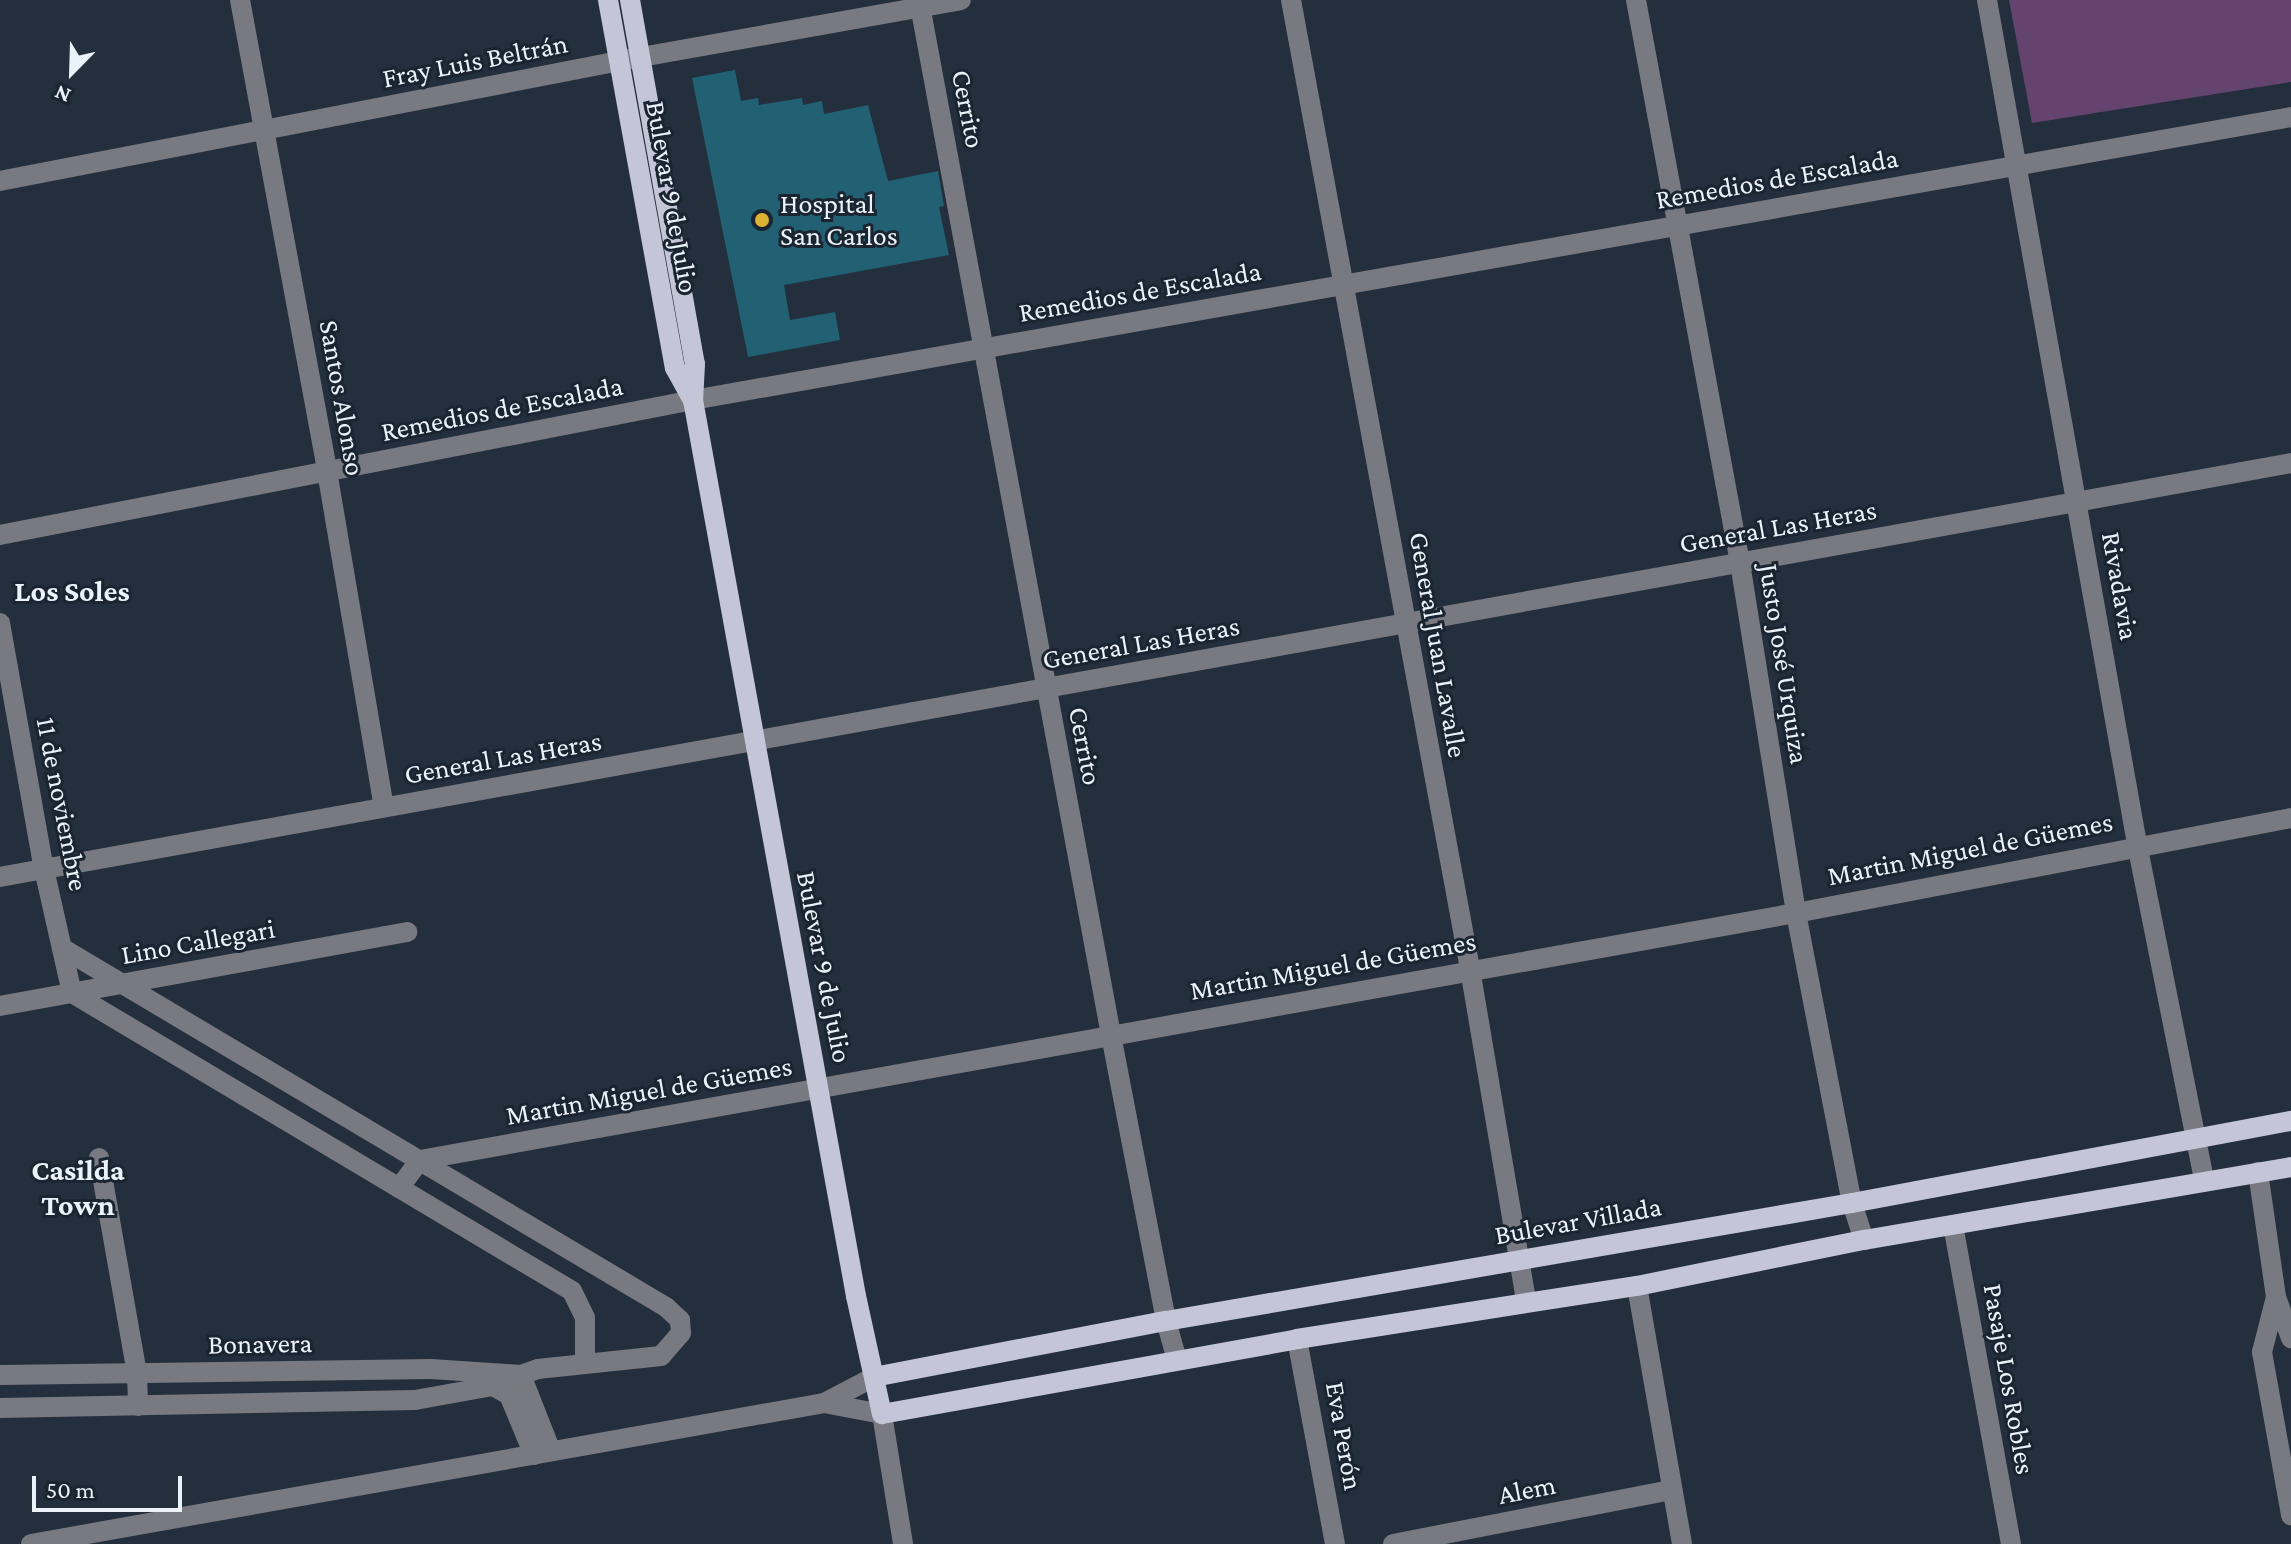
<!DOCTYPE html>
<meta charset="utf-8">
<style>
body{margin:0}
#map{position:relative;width:2291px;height:1544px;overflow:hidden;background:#232f3c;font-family:"Crimson Pro",serif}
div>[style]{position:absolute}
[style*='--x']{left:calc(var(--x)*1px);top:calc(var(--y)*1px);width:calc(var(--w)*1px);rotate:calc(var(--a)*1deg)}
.green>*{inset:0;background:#64446f}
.building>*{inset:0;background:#216173}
.minor>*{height:20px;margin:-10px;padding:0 10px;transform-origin:10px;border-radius:10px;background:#797981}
.major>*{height:20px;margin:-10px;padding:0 10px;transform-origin:10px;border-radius:10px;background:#c4c5d6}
.dots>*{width:22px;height:22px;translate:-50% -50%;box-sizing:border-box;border:4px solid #1a2531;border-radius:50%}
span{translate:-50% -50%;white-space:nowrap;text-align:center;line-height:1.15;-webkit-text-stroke:6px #1a2531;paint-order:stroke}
.street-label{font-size:28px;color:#eaf2fa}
.poi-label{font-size:28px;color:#eaf2fa}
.left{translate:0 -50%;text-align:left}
.neighbourhood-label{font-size:30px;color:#eaf2fa;font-weight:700}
.north{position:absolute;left:32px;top:32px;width:80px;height:80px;-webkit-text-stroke:6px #1a2531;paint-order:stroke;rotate:203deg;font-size:22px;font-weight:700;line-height:32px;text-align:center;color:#eaf2fa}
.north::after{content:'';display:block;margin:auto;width:28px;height:36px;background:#eaf2fa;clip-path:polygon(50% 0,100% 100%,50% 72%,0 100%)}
.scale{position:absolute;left:32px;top:1476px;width:150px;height:36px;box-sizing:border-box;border:4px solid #eaf2fa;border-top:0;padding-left:10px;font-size:24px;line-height:28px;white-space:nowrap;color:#eaf2fa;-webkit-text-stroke:6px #1a2531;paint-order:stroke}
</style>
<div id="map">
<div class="green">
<i style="clip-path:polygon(2009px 0,2291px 0,2291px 82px,2032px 123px)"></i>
</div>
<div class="building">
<i style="clip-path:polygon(735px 70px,741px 101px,758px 98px,759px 105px,802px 98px,803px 105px,822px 101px,824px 114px,868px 105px,888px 181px,938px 171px,944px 206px,939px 207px,949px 255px,784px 285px,790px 320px,835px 312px,840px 340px,748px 357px,692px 78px)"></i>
</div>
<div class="minor">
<i style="--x:240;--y:0;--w:479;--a:79.5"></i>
<i style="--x:327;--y:471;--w:341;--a:80.4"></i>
<i style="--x:919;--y:0;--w:1053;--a:79.49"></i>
<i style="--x:1111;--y:1035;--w:291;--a:79.1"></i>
<i style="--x:1166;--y:1321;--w:41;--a:74.2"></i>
<i style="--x:1291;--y:0;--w:985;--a:79.53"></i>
<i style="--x:1470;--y:969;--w:336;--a:80.4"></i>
<i style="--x:1636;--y:0;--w:573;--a:79.53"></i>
<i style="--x:1740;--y:563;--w:354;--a:80.9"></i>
<i style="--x:1796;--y:913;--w:295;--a:79.1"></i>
<i style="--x:1852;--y:1203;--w:39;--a:72"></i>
<i style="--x:1987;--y:0;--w:857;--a:79.92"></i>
<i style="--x:2137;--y:844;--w:343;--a:78.7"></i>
<i style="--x:0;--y:181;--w:642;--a:-10.96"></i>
<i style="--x:630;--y:59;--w:336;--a:-10.1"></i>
<i style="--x:0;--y:535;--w:706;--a:-11.02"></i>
<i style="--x:693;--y:400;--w:1623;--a:-10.04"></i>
<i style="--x:0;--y:623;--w:250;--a:79.9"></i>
<i style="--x:44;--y:869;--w:127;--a:77.3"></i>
<i style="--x:72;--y:993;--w:582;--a:30.79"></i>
<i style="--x:572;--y:1291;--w:30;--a:64"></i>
<i style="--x:585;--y:1318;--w:44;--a:90"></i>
<i style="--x:0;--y:877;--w:2328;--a:-10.24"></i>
<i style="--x:62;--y:948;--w:703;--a:30.73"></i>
<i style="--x:666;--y:1307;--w:19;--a:43"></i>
<i style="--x:680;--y:1320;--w:13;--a:86"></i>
<i style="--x:681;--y:1333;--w:30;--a:131"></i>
<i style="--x:661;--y:1356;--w:124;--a:174"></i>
<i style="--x:538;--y:1369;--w:18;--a:161"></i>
<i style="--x:521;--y:1375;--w:23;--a:121"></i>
<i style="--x:0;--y:1006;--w:414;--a:-10.3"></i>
<i style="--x:99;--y:1158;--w:219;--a:80"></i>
<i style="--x:137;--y:1374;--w:32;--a:88"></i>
<i style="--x:2258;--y:1172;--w:126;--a:81.8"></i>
<i style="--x:2276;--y:1297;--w:44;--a:69.9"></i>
<i style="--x:399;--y:1188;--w:35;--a:-53"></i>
<i style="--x:420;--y:1160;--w:1398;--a:-10.18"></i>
<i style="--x:1796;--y:913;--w:504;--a:-10.86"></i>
<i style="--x:1953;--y:1225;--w:324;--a:79.7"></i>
<i style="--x:1637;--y:1286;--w:262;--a:80.1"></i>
<i style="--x:2276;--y:1297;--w:57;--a:104.3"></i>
<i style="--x:2262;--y:1352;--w:166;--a:79.9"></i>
<i style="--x:1297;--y:1339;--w:208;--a:79.5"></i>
<i style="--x:0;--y:1375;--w:431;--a:-0.8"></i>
<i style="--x:431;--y:1369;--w:90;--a:3.8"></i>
<i style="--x:521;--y:1375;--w:82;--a:68.5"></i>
<i style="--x:824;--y:1403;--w:59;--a:10.7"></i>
<i style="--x:882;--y:1414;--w:132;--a:80.8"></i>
<i style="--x:0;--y:1408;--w:415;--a:-1.1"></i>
<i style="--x:415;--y:1400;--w:79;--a:-10.2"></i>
<i style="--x:493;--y:1386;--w:18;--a:29"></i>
<i style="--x:509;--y:1395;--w:65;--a:67.4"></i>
<i style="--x:31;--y:1544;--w:805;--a:-10.08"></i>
<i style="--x:824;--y:1403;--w:56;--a:-27.5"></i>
<i style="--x:1393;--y:1544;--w:284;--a:-11"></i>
</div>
<div class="major">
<i style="--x:608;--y:0;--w:374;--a:79.7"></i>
<i style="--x:675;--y:368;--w:37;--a:61"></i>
<i style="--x:630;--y:0;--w:370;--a:79.9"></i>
<i style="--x:695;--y:364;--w:36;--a:93"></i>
<i style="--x:693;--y:400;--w:911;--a:79.69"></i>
<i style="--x:856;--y:1296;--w:121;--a:77.6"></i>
<i style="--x:882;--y:1414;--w:422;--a:-10.2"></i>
<i style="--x:1297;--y:1339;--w:344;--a:-8.9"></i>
<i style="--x:1637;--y:1286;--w:232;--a:-11.5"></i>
<i style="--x:1864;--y:1240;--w:433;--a:-9.7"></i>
<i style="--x:874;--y:1377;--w:297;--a:-10.9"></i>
<i style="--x:1166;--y:1321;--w:696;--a:-9.76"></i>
<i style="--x:1852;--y:1203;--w:447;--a:-10.6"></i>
</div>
<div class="dots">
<i style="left:762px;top:220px;background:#dab333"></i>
</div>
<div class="street-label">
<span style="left:475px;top:61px;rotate:-11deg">Fray Luis Beltrán</span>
<span style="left:968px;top:109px;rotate:79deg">Cerrito</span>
<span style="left:1777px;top:179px;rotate:-10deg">Remedios de Escalada</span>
<span style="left:672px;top:197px;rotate:80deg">Bulevar 9 de Julio</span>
<span style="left:1140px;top:292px;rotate:-10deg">Remedios de Escalada</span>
<span style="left:342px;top:398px;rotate:80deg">Santos Alonso</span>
<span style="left:502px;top:409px;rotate:-11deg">Remedios de Escalada</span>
<span style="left:1778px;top:527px;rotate:-10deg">General Las Heras</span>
<span style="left:2120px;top:586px;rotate:80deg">Rivadavia</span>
<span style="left:1141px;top:643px;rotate:-10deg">General Las Heras</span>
<span style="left:1438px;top:645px;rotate:80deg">General Juan Lavalle</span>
<span style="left:1784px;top:664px;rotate:81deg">Justo José Urquiza</span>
<span style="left:1085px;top:746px;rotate:79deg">Cerrito</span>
<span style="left:503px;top:758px;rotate:-10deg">General Las Heras</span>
<span style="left:62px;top:804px;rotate:79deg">11 de noviembre</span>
<span style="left:1970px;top:849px;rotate:-11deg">Martin Miguel de Güemes</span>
<span style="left:198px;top:942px;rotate:-10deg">Lino Callegari</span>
<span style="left:1333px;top:966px;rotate:-10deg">Martin Miguel de Güemes</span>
<span style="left:824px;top:967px;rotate:79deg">Bulevar 9 de Julio</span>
<span style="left:649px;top:1091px;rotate:-10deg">Martin Miguel de Güemes</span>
<span style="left:1578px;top:1221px;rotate:-10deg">Bulevar Villada</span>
<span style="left:260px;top:1344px;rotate:-1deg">Bonavera</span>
<span style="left:2009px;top:1379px;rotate:80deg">Pasaje Los Robles</span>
<span style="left:1344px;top:1436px;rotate:80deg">Eva Perón</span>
<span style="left:1527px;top:1490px;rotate:-11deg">Alem</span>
</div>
<div class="poi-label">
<span class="left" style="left:780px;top:220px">Hospital<br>San Carlos</span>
</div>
<div class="neighbourhood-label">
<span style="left:72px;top:591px">Los Soles</span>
<span style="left:78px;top:1187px">Casilda<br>Town</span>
</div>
<div class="north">N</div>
<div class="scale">50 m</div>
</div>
